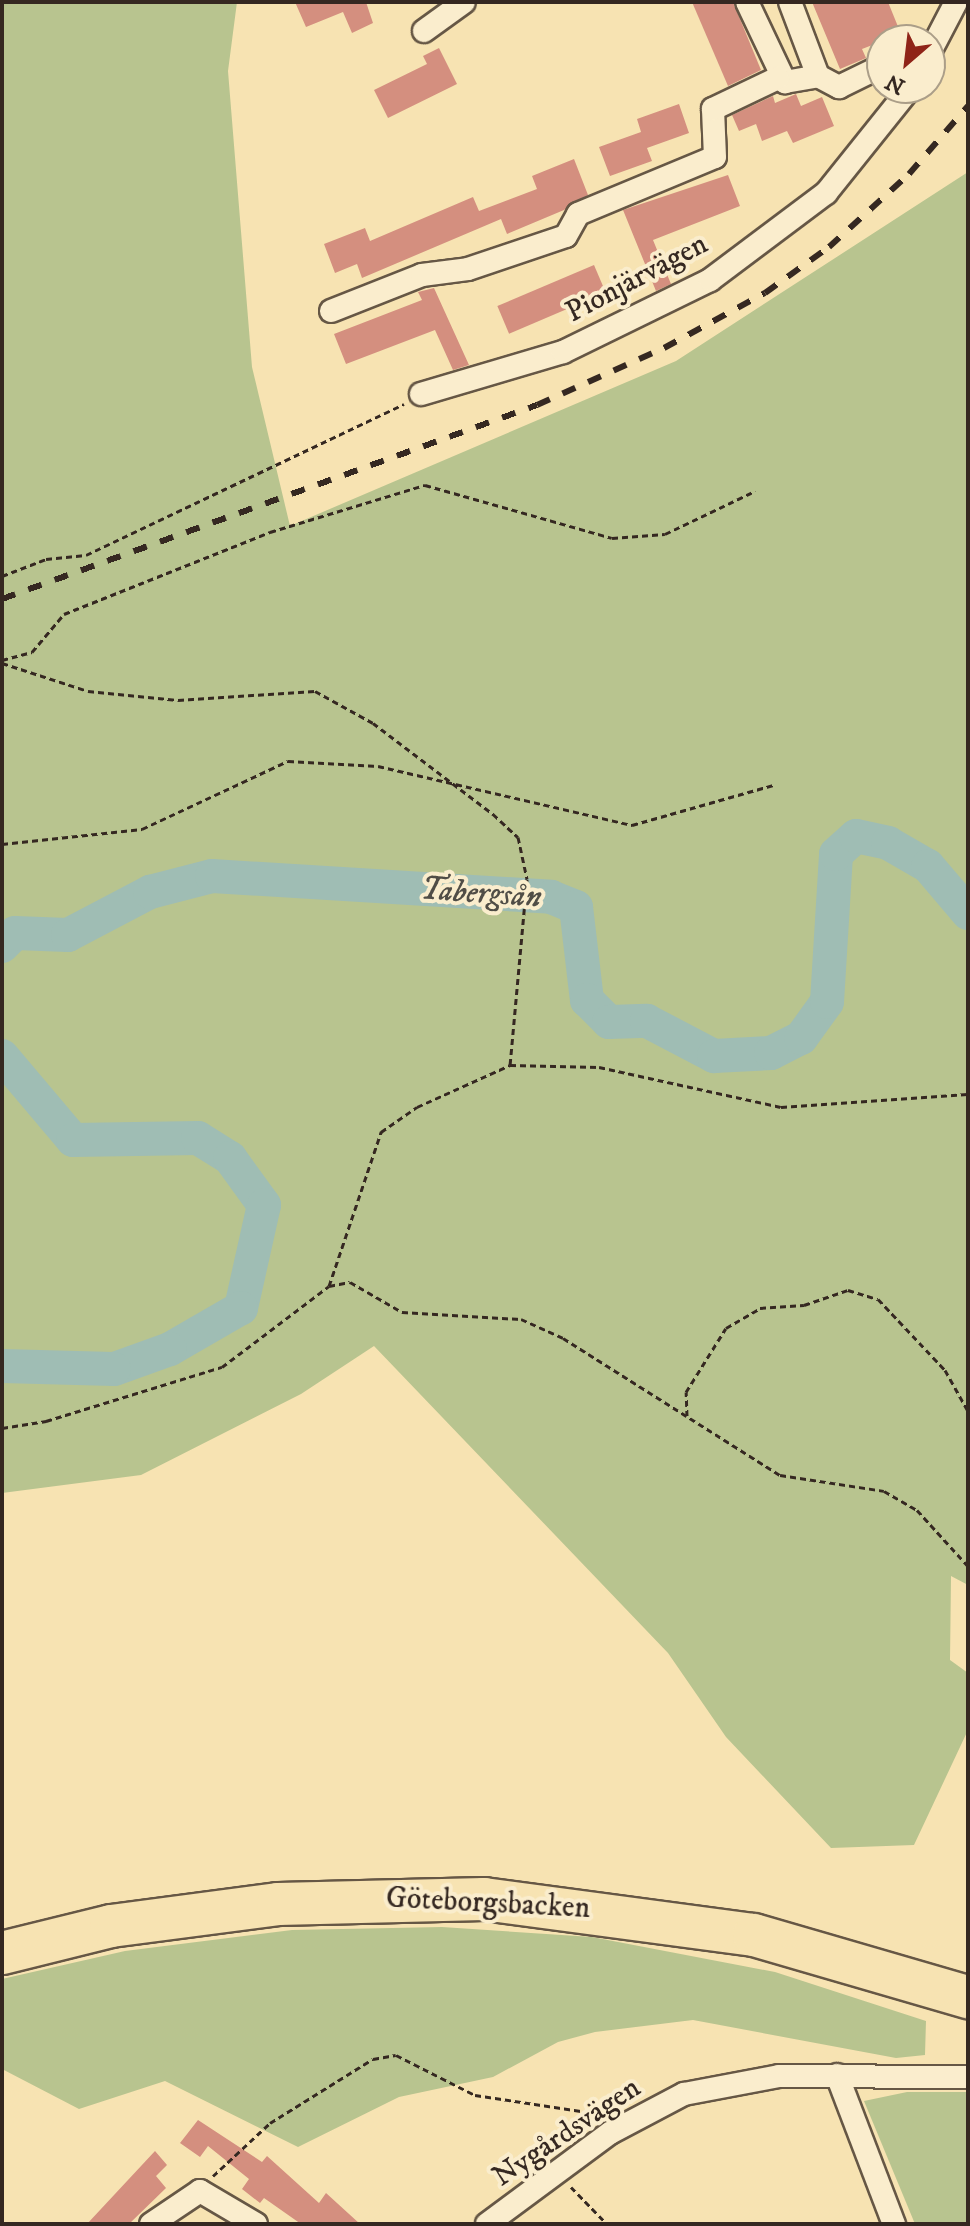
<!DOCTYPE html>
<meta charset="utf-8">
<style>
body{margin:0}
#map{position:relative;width:970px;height:2226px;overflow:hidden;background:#f7e3b2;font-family:"IM FELL DW Pica",serif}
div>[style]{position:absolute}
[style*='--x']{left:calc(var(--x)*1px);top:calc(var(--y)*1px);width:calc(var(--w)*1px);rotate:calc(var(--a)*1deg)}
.green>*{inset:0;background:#b8c48f}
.river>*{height:34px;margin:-17px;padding:0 17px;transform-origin:17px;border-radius:17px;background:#9fbdb4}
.building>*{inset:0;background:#d48f7f;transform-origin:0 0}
.path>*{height:3px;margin-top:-1.5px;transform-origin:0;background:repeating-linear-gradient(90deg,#352821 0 6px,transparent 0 10px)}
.roads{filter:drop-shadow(2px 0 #665745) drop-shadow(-2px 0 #665745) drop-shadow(0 2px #665745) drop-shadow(0 -2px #665745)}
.street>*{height:22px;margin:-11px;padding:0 11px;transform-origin:11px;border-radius:11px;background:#faedcd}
.highway>*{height:42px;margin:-21px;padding:0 21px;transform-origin:21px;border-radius:21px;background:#f7e3b2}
.rail>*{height:6px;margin-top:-3px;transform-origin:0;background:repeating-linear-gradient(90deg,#352821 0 14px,transparent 0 28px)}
span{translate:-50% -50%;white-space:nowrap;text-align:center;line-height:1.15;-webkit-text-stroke:8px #faedcd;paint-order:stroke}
.street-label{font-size:30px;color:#352821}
.water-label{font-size:32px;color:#504d46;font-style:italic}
.frame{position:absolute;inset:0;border:4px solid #352821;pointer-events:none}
.north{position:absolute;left:866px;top:24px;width:80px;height:80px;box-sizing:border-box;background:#faedcd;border:2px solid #ab9e88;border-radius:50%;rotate:208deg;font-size:22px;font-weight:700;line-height:32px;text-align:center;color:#352821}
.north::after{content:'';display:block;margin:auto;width:28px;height:36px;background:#8f2418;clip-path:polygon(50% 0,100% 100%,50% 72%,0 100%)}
</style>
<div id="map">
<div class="green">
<i style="clip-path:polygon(2px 2px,237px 2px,228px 71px,252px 367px,290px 526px,676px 361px,968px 172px,968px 1585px,951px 1576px,950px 1660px,968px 1673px,968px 1730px,914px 1845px,831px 1848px,726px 1737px,668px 1653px,374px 1346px,301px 1394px,141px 1475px,2px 1493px)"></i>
<i style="clip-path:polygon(442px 1927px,592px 1937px,775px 1972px,926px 2021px,925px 2055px,896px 2058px,693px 2020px,595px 2032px,558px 2042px,493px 2077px,399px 2097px,298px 2147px,165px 2081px,79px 2109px,2px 2069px,2px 1979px,125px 1951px,292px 1930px)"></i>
<i style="clip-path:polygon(907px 2092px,968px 2092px,968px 2224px,915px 2224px,864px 2101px)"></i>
</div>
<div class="river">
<i style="--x:2;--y:946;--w:18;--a:-45"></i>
<i style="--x:15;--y:933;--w:53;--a:2.2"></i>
<i style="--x:68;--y:935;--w:93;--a:-27.7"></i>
<i style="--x:150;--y:892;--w:64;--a:-14.5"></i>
<i style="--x:212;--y:876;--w:340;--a:3.5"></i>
<i style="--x:551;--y:897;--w:27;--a:22"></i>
<i style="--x:576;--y:907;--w:94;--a:83.3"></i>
<i style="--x:587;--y:1000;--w:31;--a:45"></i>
<i style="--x:609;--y:1022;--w:38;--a:-2"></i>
<i style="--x:647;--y:1021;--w:76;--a:27.6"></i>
<i style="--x:714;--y:1056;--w:57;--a:-3"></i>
<i style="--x:771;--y:1053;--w:34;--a:-27"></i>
<i style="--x:801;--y:1038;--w:44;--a:-54.2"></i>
<i style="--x:827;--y:1002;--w:148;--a:-86.5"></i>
<i style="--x:836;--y:854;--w:27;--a:-42"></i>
<i style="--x:856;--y:836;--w:33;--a:12"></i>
<i style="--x:888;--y:843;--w:46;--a:29.9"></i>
<i style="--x:928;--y:866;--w:62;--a:49.6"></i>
<i style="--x:2;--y:1056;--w:110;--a:49.8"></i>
<i style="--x:73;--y:1140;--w:125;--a:-0.9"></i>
<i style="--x:198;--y:1138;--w:38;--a:32"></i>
<i style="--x:230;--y:1158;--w:58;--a:54.1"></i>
<i style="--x:264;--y:1205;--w:106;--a:102.6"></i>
<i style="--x:241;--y:1308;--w:82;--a:150"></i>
<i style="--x:170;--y:1349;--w:59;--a:160.3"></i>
<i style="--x:114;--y:1369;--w:112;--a:-178.5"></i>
</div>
<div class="building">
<i style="clip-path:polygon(295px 2px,366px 2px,373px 23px,352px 33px,343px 12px,306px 27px)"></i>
<i style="clip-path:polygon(692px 2px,733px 2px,761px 70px,728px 86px)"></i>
<i style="clip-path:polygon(812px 2px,888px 2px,901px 34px,862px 49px,866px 58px,840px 69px)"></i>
<i style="clip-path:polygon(439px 48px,457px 84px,388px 118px,374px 90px,427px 64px,423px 56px)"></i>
<i style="clip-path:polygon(796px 94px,801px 106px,822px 97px,834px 126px,793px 143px,787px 131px,762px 141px,756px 124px,739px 131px,732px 115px,773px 96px,775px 103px)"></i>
<i style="clip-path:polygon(679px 104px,689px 133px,647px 148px,652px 161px,610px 176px,599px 147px,641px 132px,637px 119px)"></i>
<i style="clip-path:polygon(574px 159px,588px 195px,564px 210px,507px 234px,501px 219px,362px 278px,357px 264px,335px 273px,324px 244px,365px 228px,370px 241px,473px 197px,479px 211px,537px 189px,532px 176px)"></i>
<i style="clip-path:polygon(728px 175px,740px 206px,653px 240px,671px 284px,656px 291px,623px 210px)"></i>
<i style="left:594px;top:265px;width:30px;height:105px;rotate:67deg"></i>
<i style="clip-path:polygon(434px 288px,469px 365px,453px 370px,435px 330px,346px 364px,334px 334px,422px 300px,418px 292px)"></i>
<i style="clip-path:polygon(198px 2120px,262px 2162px,267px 2156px,319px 2203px,326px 2193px,360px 2224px,301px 2224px,264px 2198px,260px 2203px,242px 2189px,249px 2179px,208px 2146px,200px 2157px,180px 2143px)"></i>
<i style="clip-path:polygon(155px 2151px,167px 2165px,156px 2176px,166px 2188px,129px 2224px,87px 2224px)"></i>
</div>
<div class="path">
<i style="--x:2;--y:576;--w:47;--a:-21.1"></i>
<i style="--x:46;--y:559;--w:40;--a:-5.7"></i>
<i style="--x:86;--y:555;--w:352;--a:-25.4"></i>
<i style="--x:2;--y:660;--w:31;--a:-15"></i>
<i style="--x:32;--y:652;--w:50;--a:-49.9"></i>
<i style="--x:64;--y:614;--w:222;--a:-21.7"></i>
<i style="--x:270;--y:532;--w:162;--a:-16.9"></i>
<i style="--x:425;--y:485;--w:194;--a:15.8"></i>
<i style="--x:612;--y:538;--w:53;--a:-4.3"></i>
<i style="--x:665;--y:534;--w:100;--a:-25.5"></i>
<i style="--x:2;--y:663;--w:90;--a:18"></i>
<i style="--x:88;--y:691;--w:90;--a:5.7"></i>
<i style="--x:178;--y:700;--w:137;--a:-3.8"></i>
<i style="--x:315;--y:691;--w:66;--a:28.9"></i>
<i style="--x:373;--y:723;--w:151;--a:37.2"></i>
<i style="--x:493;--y:814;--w:34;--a:43"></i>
<i style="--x:518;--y:837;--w:43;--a:77.9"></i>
<i style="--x:527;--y:879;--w:187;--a:95.2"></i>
<i style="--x:2;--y:844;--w:141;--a:-6.1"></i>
<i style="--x:142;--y:829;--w:161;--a:-25"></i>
<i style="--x:288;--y:761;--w:90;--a:3.2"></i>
<i style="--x:378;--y:766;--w:261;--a:13.1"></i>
<i style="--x:632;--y:825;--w:147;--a:-15.8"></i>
<i style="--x:329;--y:1286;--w:163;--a:-71.3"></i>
<i style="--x:381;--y:1132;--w:44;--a:-34.8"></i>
<i style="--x:417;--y:1107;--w:102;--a:-24.3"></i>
<i style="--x:510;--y:1065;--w:89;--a:1.3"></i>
<i style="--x:599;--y:1067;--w:186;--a:12.4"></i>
<i style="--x:781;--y:1107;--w:187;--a:-4"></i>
<i style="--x:687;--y:1416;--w:24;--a:-92"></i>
<i style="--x:686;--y:1392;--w:75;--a:-58"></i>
<i style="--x:726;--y:1328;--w:39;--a:-30"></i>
<i style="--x:760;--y:1308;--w:44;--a:-3.9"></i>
<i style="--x:804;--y:1305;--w:46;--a:-18.8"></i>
<i style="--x:848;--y:1290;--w:31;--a:17"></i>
<i style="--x:878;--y:1299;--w:98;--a:46.7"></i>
<i style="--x:945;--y:1370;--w:47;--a:60.7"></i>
<i style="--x:2;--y:1428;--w:45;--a:-9"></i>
<i style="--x:46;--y:1421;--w:184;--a:-17.1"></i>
<i style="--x:222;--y:1367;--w:134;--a:-37.1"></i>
<i style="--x:329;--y:1286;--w:21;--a:-11"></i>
<i style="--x:350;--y:1282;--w:60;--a:30"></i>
<i style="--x:402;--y:1312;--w:119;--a:3.4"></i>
<i style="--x:521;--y:1319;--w:46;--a:24.3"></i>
<i style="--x:563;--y:1338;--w:257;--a:32.3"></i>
<i style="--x:780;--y:1475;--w:105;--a:8.7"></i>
<i style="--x:884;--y:1491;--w:38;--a:30"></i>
<i style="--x:917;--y:1510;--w:76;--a:47.7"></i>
<i style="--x:213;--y:2176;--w:78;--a:-42.9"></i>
<i style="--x:270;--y:2123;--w:121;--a:-31.9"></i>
<i style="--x:373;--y:2059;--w:23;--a:-10"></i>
<i style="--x:396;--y:2055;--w:89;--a:26.9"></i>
<i style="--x:475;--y:2095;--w:127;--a:8.6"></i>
<i style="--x:571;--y:2187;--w:52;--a:45.8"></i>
</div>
<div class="roads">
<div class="street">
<i style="--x:747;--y:2;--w:89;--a:64.6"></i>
<i style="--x:785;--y:82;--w:34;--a:-10"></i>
<i style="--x:818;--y:76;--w:24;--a:28"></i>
<i style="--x:839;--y:87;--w:48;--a:-26"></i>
<i style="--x:790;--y:2;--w:79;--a:69.3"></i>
<i style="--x:424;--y:31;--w:49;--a:-35.9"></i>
<i style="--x:930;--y:52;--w:56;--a:-62.5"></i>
<i style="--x:331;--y:311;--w:98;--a:-21.6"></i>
<i style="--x:422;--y:275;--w:46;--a:-7.4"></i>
<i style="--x:468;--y:269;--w:103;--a:-18.6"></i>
<i style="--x:566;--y:236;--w:25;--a:-61"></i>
<i style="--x:578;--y:214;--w:148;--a:-22.6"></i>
<i style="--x:715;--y:157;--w:48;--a:-92.4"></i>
<i style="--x:713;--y:109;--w:72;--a:-25.5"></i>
<i style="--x:421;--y:394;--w:148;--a:-16.5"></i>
<i style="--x:563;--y:352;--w:164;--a:-26.1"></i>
<i style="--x:710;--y:280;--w:145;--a:-36.9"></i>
<i style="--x:826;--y:193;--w:134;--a:-51.3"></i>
<i style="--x:837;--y:2075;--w:160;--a:69.1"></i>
<i style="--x:151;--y:2224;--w:59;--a:-34"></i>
<i style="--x:200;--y:2191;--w:65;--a:30.5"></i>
<i style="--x:487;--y:2224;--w:153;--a:-36.5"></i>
<i style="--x:610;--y:2133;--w:84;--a:-27.8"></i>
<i style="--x:684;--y:2094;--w:97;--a:-10.7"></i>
<i style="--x:779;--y:2076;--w:189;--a:0.3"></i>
</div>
<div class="highway">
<i style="--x:2;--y:1953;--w:112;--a:-13.9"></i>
<i style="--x:111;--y:1926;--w:168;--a:-7.5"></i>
<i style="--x:278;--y:1904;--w:206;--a:-1.4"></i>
<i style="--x:484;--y:1899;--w:272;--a:7.6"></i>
<i style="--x:754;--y:1935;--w:223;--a:16.2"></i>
</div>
</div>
<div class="rail">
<i style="--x:2;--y:599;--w:569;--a:-19.93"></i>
<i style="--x:537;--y:405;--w:139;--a:-24.2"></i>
<i style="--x:664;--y:348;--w:115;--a:-28.6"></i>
<i style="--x:765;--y:293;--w:79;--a:-35.7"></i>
<i style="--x:829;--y:247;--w:108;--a:-42.4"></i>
<i style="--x:909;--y:174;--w:90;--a:-49.1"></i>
</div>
<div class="street-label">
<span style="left:637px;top:279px;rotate:-28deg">Pionjärvägen</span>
<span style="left:488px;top:1904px;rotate:3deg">Göteborgsbacken</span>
<span style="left:567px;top:2133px;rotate:-34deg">Nygårdsvägen</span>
</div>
<div class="water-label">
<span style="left:481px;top:894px;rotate:4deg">Tabergsån</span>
</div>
<div class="frame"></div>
<div class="north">N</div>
</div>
